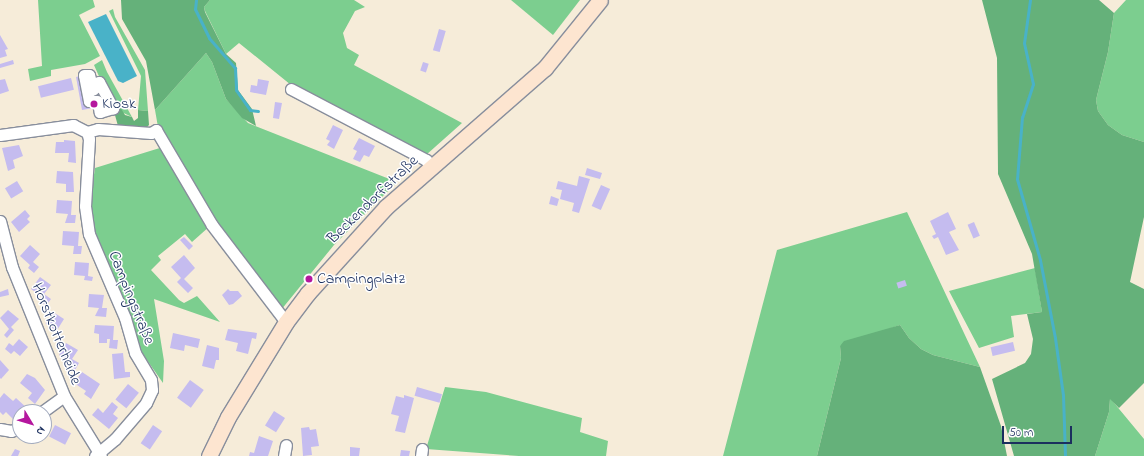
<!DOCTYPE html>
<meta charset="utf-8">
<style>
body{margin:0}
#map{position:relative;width:1144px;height:456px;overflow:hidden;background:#f6ecd9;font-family:"Indie Flower",sans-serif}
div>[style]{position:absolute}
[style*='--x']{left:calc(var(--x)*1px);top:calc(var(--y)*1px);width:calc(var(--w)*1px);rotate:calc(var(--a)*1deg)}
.green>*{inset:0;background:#7cce8f}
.forest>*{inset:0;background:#65b17a}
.water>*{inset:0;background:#49b2c8}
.stream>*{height:3px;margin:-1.5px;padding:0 1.5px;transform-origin:1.5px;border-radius:1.5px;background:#49b2c8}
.building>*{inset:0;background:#c5bcef;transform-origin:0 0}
.roads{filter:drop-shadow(1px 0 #888e9c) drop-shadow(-1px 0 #888e9c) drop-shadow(0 1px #888e9c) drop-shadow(0 -1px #888e9c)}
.street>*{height:11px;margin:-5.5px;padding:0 5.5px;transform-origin:5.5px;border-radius:5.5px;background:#fff}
.secondary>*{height:15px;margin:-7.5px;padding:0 7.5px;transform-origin:7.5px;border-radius:7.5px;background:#fde5d0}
.dots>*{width:11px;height:11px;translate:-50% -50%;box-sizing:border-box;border:2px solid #fff;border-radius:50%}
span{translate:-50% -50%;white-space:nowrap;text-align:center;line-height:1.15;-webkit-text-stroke:3px #fff;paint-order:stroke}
.poi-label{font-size:16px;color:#1b2f5e}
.left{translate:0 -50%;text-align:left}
.street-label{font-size:16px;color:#1b2f5e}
.north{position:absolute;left:12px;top:404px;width:40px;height:40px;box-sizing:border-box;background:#fff;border:1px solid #a4acbf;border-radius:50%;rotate:128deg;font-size:11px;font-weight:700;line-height:16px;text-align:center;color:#1b2f5e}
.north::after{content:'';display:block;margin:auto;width:14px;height:18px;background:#b5179e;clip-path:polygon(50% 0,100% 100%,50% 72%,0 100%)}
.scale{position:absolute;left:1002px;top:426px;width:70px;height:18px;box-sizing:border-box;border:2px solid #1b2f5e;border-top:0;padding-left:5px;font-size:12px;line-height:14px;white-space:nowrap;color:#1b2f5e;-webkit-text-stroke:3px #fff;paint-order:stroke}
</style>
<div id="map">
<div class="green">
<i style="clip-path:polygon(38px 0,93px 0,95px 7px,79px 15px,100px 56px,85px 64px,51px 70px,51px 76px,30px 81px,28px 69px,42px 66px)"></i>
<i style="clip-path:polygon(210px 0,354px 0,365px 7px,355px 11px,343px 33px,347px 48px,359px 55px,354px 65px,462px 123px,426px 155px,291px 85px,239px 43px,226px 54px,205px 11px,204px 7px)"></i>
<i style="clip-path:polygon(511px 0,580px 0,553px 35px)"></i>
<i style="clip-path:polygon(1126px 0,1144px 0,1144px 142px,1122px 135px,1108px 125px,1098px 111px,1096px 100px,1108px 52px,1114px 13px)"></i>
<i style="clip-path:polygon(113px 9px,115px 17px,145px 70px,148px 111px,138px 110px,141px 76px,109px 11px)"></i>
<i style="clip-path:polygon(206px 53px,212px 62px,226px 99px,248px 123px,397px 182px,334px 245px,281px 310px,214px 224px,158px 127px,155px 110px)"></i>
<i style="clip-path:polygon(102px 60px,107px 72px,132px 117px,113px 108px,94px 65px)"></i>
<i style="clip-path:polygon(163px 147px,210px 226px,192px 242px,185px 234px,158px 256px,161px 260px,151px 270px,179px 300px,184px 303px,197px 296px,220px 322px,154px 299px,164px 361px,163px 383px,142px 353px,100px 253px,91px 223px,90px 201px,95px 168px)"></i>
<i style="clip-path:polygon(907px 212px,980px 367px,933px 355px,921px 349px,909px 338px,900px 325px,840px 346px,841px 358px,817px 456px,723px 456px,777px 250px)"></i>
<i style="clip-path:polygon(1035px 268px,1042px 312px,1011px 316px,1014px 337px,979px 348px,949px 291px)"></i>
<i style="clip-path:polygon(445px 387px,486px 392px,582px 418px,580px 432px,608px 441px,606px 456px,519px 456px,426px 449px)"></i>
<i style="clip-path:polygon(1110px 398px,1144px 439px,1144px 456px,1095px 456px,1109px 412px)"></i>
</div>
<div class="forest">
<i style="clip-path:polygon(121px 0,210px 0,204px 7px,205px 12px,226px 54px,236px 63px,238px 90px,252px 109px,256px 126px,242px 118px,226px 99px,212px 62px,206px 53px,155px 110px,146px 61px,122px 19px)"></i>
<i style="clip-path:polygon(982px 0,1099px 0,1114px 13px,1108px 52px,1096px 100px,1098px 111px,1108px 125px,1122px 135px,1144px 142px,1144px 217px,1130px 282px,1144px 289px,1144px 383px,1119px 408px,1110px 399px,1109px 412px,1095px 456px,1014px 456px,992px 379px,1025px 363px,1031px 354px,1033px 339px,1027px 314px,1042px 312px,1032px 254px,998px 174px,997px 58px)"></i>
<i style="clip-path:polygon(120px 107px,125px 115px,132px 117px,134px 121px,138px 118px,138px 110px,148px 111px,149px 125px,146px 128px,118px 126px,113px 108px)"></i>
<i style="clip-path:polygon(900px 325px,909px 338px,921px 349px,933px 355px,980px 367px,1001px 426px,1007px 456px,817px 456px,841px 358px,840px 346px,844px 341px)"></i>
</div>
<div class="water">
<i style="clip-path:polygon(106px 14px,137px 76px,123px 83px,118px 81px,88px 22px)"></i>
</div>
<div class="stream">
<i style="--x:196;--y:0;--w:9;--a:96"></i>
<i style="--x:195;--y:9;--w:32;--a:64"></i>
<i style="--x:209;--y:38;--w:40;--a:49"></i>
<i style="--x:235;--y:68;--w:22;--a:87"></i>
<i style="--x:236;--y:90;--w:24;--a:55"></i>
<i style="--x:250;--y:110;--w:8;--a:7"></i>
<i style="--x:1030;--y:0;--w:43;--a:97.9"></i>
<i style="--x:1024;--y:43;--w:42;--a:77.6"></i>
<i style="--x:1033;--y:84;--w:35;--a:108"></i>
<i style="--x:1022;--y:117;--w:62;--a:94.6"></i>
<i style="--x:1017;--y:179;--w:84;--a:74.1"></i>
<i style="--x:1040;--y:260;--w:79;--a:79.1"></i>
<i style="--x:1055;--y:338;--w:58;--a:82"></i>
<i style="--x:1063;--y:395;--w:61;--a:88.1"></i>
</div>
<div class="building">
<i style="left:439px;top:29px;width:7px;height:22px;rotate:16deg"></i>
<i style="clip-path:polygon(0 35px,8px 49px,5px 50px,7px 56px,0 58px)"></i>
<i style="clip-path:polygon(13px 60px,14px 64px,0 68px,0 64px)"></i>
<i style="left:423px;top:62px;width:6px;height:9px;rotate:18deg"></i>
<i style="clip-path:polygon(84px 75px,93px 100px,99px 107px,82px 110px,76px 77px)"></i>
<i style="left:71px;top:78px;width:12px;height:34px;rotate:76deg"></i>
<i style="clip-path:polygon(5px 79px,9px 91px,0 94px,0 80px)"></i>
<i style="clip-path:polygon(258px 79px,269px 81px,266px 95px,250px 92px,251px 85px,257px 86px)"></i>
<i style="clip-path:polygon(275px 102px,282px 103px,279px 119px,273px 118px)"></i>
<i style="clip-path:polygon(333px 125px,343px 130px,334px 149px,327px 145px,330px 141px,326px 139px)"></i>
<i style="clip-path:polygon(359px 138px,375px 146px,369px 157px,364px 155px,360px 162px,353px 159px,357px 151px,353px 149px)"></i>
<i style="clip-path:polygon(64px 140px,75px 141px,76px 163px,68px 162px,69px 153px,55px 153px,56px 142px,64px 142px)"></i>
<i style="clip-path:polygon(19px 145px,23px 156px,13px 160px,15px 168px,8px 171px,2px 148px)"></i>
<i style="clip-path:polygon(587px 168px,602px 173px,600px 179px,585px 175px)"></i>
<i style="clip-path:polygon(57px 171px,73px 172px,74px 192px,66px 192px,66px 184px,56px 183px)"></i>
<i style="clip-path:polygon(579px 176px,590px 179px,579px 213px,572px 211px,574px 203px,560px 199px,562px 190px,556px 189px,558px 181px,577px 186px)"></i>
<i style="left:17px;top:181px;width:12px;height:14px;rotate:59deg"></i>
<i style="left:601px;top:185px;width:10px;height:23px;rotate:24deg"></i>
<i style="clip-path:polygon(551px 196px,559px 199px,557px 206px,549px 204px)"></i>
<i style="clip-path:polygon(57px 200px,72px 201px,71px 215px,76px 215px,75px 223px,65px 223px,68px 214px,56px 213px)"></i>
<i style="clip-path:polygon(25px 210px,30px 216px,27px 219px,30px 222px,19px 232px,11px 222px)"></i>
<i style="clip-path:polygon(948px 212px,956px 229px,949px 232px,959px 250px,946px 255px,938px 237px,934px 239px,932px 236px,936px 234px,930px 221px)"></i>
<i style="left:974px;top:222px;width:15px;height:7px;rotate:67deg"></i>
<i style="clip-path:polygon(63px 231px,79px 232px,78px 246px,82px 246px,81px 254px,73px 254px,74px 246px,62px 245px)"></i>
<i style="clip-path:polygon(184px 237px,193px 246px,189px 250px,180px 240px)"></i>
<i style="clip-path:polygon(30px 245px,40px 254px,33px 262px,39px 267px,34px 273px,28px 268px,30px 265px,20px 256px)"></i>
<i style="clip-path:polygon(184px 255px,195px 268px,184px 279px,193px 288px,188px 293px,177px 282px,181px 278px,171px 267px)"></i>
<i style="clip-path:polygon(75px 262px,89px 263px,88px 276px,93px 277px,92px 281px,84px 280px,85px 276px,74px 275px)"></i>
<i style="clip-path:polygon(40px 277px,51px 285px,44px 294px,51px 299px,46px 306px,40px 301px,42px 297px,31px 289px)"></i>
<i style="left:905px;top:280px;width:6px;height:9px;rotate:72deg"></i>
<i style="clip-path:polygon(8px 289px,9px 295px,0 297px,0 292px)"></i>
<i style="clip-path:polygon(228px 289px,230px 291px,238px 291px,242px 296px,233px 304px,229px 305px,222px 295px)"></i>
<i style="clip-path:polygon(89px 294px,104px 295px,102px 308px,107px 308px,106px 317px,95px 316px,99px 308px,88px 307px)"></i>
<i style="clip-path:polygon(8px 310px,19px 319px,11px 327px,14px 330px,7px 338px,4px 335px,9px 329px,0 318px)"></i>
<i style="left:53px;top:312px;width:13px;height:14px;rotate:32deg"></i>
<i style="clip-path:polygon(95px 325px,114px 326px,113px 340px,118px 340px,117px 349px,109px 348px,110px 339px,107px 339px,107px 343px,99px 343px,99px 334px,94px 333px)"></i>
<i style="clip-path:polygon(228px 329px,257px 333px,256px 339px,252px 338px,248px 354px,236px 351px,238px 343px,225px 340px)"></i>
<i style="clip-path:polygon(173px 333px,200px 339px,198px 348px,185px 345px,184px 351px,170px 348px)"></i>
<i style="clip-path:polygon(19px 339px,28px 347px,20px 356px,14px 351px,11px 354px,5px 349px,9px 343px,13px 346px)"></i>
<i style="left:1013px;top:342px;width:9px;height:23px;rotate:77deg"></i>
<i style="clip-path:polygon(66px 343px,78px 350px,72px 359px,79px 363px,75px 370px,68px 366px,71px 362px,59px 355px)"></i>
<i style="clip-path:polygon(207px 345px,219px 348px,219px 360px,216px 360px,214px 369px,202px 366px)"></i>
<i style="clip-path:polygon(123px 353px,125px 372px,130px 372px,130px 377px,114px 379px,112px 354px)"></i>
<i style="clip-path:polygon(0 360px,9px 370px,1px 379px,0 378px)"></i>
<i style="clip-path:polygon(82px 372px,100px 384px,91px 399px,84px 394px,86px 391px,74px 383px)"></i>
<i style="clip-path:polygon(27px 374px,35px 378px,45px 390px,35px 404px,28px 398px,32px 393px,20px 383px)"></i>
<i style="left:190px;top:380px;width:17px;height:22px;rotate:36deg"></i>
<i style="left:128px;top:384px;width:14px;height:20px;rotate:39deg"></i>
<i style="left:417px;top:387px;width:26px;height:9px;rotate:16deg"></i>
<i style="clip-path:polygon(4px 393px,13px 401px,16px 398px,28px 409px,20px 412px,16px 422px,6px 412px,3px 415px,0 412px,0 398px)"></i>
<i style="clip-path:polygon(404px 395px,414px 398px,405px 433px,395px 431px,399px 416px,391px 414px,396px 396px,404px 398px)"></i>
<i style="clip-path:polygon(112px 402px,118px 407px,113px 414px,118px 418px,109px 429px,92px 415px,98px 408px,103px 413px)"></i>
<i style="left:274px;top:411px;width:13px;height:17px;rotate:32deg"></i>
<i style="left:55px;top:425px;width:18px;height:13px;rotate:27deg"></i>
<i style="left:153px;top:425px;width:11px;height:22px;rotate:34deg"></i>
<i style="clip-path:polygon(309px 427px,310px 430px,316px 429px,319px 446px,311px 447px,312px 455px,303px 456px,301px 428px)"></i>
<i style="clip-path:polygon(259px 436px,273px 441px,268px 456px,249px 456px,250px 452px,254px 453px)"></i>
<i style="clip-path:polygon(350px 447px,360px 448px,359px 456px,350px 456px)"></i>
<i style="clip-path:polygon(15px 449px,20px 451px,18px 456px,11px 456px)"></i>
<i style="clip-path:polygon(401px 450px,410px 451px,409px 456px,400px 456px)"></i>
</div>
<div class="roads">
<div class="street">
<i style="--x:84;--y:75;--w:5;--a:0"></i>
<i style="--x:89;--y:75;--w:15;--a:74"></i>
<i style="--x:93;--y:89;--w:4;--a:-34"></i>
<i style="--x:96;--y:87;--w:4;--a:-104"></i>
<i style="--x:95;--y:83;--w:4;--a:-14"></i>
<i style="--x:99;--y:82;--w:30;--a:62"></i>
<i style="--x:113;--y:108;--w:14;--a:163"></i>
<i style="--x:100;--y:112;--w:11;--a:-105"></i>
<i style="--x:97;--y:101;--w:8;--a:180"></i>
<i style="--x:89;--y:101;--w:26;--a:-101"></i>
<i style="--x:291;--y:89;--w:153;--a:27.7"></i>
<i style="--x:426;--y:160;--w:9;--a:54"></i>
<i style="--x:87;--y:132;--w:11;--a:-15"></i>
<i style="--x:98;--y:129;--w:53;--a:4.3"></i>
<i style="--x:151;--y:133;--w:6;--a:-31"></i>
<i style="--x:156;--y:130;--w:110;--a:59.5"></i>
<i style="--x:212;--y:225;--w:122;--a:52.7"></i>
<i style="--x:0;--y:135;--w:74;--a:-7.8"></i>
<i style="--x:73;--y:125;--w:16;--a:27"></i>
<i style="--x:87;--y:132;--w:7;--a:74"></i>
<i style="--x:89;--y:139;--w:67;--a:93.4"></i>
<i style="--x:85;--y:206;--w:28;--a:82"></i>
<i style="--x:89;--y:234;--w:91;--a:66.8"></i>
<i style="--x:125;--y:318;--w:36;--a:74"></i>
<i style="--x:135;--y:353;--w:31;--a:59"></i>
<i style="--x:151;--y:380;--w:10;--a:84"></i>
<i style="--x:152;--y:390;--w:14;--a:115"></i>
<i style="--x:146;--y:403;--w:48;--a:130.7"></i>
<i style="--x:115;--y:439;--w:26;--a:140"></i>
<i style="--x:0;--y:221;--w:48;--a:75.4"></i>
<i style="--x:12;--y:267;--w:139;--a:68"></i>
<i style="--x:64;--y:396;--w:70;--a:58.3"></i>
<i style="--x:42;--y:412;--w:27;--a:-36"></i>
<i style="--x:0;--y:429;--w:11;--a:10"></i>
<i style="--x:11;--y:431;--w:9;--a:-18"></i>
<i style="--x:284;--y:456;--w:11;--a:-80"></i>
<i style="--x:421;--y:456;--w:7;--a:-82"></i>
</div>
<div class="secondary">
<i style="--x:209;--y:456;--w:43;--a:-64"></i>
<i style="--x:228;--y:417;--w:111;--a:-58.6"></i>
<i style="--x:286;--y:322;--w:36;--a:-53"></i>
<i style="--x:308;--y:293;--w:116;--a:-47.8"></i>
<i style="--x:386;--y:207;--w:211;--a:-41.2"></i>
<i style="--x:545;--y:68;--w:87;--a:-51"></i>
</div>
</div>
<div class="dots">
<i style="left:94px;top:104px;background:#b5179e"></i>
<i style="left:309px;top:279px;background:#b5179e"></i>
</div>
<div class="poi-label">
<span class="left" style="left:102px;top:104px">Kiosk</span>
<span class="left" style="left:317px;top:279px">Campingplatz</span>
</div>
<div class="street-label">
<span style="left:373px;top:200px;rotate:-44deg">Beckendorfstraße</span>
<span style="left:131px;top:298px;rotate:68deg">Campingstraße</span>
<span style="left:56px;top:334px;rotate:68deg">Horstkotterheide</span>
</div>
<div class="north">N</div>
<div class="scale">50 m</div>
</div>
